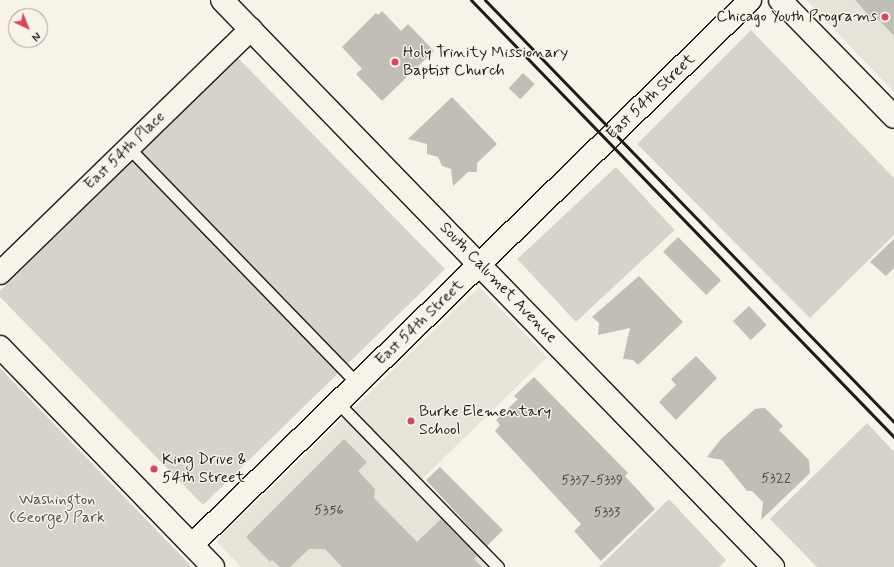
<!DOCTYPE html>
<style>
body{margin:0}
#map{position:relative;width:894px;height:567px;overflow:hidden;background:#f7f3e8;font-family:Mynerve,sans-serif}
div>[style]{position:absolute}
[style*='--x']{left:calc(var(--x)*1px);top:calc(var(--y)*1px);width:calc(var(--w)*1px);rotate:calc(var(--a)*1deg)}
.built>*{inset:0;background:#e6e3d9}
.green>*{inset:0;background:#d7d3cb;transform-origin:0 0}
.building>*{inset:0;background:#c0beb5;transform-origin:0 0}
.roads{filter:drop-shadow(1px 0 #1c1c1c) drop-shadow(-1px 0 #1c1c1c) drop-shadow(0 1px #1c1c1c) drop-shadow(0 -1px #1c1c1c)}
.lane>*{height:11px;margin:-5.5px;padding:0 5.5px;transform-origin:5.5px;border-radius:5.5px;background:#f7f3e8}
.street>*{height:22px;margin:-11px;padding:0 11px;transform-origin:11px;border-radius:11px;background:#f7f3e8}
.secondary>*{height:22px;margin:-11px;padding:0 11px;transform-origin:11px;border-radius:11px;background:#f7f3e8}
.rail>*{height:3px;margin:-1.5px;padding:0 1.5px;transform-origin:1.5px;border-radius:1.5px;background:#1c1c1c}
.dots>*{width:11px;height:11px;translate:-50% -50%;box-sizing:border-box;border:2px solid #f7f3e8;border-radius:50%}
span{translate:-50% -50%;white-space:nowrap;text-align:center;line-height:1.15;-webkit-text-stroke:3px #f7f3e8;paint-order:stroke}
.number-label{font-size:14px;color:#454442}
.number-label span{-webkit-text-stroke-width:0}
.poi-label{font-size:16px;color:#1c1c1c}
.right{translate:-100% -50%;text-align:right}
.left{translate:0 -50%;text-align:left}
.street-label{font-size:16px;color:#1c1c1c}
.park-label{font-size:16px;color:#545351}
.north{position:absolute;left:8px;top:8px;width:40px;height:40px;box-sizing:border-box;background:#f7f3e8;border:1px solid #9f9d96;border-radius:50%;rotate:137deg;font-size:11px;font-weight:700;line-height:16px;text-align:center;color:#1c1c1c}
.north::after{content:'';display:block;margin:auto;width:14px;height:18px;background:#d1495b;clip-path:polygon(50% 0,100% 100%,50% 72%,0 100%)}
</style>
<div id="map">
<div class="built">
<i style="clip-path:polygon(806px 0,894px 0,894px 92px)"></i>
<i style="clip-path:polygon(479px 287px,547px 357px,417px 484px,498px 567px,241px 567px,216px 541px)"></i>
</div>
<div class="green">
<i style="clip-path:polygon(751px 30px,894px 178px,894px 235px,810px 318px,637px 144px)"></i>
<i style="clip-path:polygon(238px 58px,445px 269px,203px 505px,0 297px,0 291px)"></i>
<i style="left:616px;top:167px;width:86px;height:135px;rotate:47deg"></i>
<i style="clip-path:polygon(0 368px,192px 567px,0 567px)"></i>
<i style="clip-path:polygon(867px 423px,894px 452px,894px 567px,817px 567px,770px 519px)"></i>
<i style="clip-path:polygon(669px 499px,726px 560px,719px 567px,599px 567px)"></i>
</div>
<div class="building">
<i style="clip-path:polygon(855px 0,894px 0,894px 36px,875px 16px,872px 19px)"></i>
<i style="clip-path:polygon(382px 11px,401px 31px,408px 24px,434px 51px,382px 101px,356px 74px,362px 69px,342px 47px,376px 13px,378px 15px)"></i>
<i style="left:523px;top:73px;width:16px;height:21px;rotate:43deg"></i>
<i style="clip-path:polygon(452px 97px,497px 144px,477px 163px,477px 172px,468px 172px,453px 186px,451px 169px,442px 166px,438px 157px,427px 154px,427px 144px,408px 139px)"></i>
<i style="left:678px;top:237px;width:61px;height:21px;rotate:45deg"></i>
<i style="clip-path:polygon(894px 239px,894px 268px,886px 276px,870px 262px)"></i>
<i style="clip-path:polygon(639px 276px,683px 322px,638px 365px,633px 360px,623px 359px,630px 328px,598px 335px,599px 323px,592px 317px)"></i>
<i style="left:749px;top:306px;width:26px;height:22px;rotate:47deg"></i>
<i style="clip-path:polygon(696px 356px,717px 378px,676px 420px,659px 402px,676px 385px,671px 379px)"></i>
<i style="clip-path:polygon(534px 377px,628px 473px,625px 476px,655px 509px,601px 561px,574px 531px,581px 524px,495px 431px,500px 425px,496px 420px,518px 399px,514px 396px)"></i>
<i style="clip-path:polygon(765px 408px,783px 426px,779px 430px,809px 460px,810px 473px,761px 520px,763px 502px,752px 491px,747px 491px,722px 460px,707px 457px,721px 439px,755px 409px)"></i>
<i style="clip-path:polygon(344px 439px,367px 462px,358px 471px,375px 489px,374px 498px,417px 542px,441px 519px,477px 556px,474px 559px,482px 567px,342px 567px,325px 549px,309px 549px,290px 567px,280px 567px,272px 560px,270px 562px,246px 537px)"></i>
<i style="clip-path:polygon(440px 467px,503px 530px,487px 546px,426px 480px)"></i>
</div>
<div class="roads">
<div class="lane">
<i style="--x:128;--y:147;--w:330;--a:45.9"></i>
<i style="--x:338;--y:403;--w:229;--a:45.7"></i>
</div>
<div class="street">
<i style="--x:222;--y:0;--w:791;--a:45.82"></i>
<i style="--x:780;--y:0;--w:163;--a:45.7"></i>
<i style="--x:0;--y:273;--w:350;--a:-44.2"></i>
<i style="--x:192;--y:545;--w:780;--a:-44.32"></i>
</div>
<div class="secondary">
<i style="--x:0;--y:347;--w:306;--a:45.9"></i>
</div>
</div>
<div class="rail">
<i style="--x:471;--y:0;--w:608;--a:45.93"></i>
<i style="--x:485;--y:0;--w:588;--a:45.9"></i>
</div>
<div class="dots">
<i style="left:885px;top:17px;background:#d1495b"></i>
<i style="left:395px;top:62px;background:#d1495b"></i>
<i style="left:411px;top:421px;background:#d1495b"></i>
<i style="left:154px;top:469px;background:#d1495b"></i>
</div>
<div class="number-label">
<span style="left:776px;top:478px">5322</span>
<span style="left:592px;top:480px">5337-5339</span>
<span style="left:329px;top:510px">5356</span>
<span style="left:607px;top:512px">5333</span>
</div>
<div class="poi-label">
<span class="right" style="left:877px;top:17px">Chicago Youth Programs</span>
<span class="left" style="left:403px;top:62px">Holy Trinity Missionary<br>Baptist Church</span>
<span class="left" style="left:419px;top:421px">Burke Elementary<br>School</span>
<span class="left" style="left:162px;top:469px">King Drive &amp;<br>54th Street</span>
</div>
<div class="street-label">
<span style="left:651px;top:97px;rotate:-44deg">East 54th Street</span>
<span style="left:125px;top:151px;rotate:-44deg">East 54th Place</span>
<span style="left:498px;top:283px;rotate:46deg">South Calumet Avenue</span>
<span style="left:420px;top:323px;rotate:-44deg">East 54th Street</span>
</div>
<div class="park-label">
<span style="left:57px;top:509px">Washington<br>(George) Park</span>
</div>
<div class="north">N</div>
</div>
